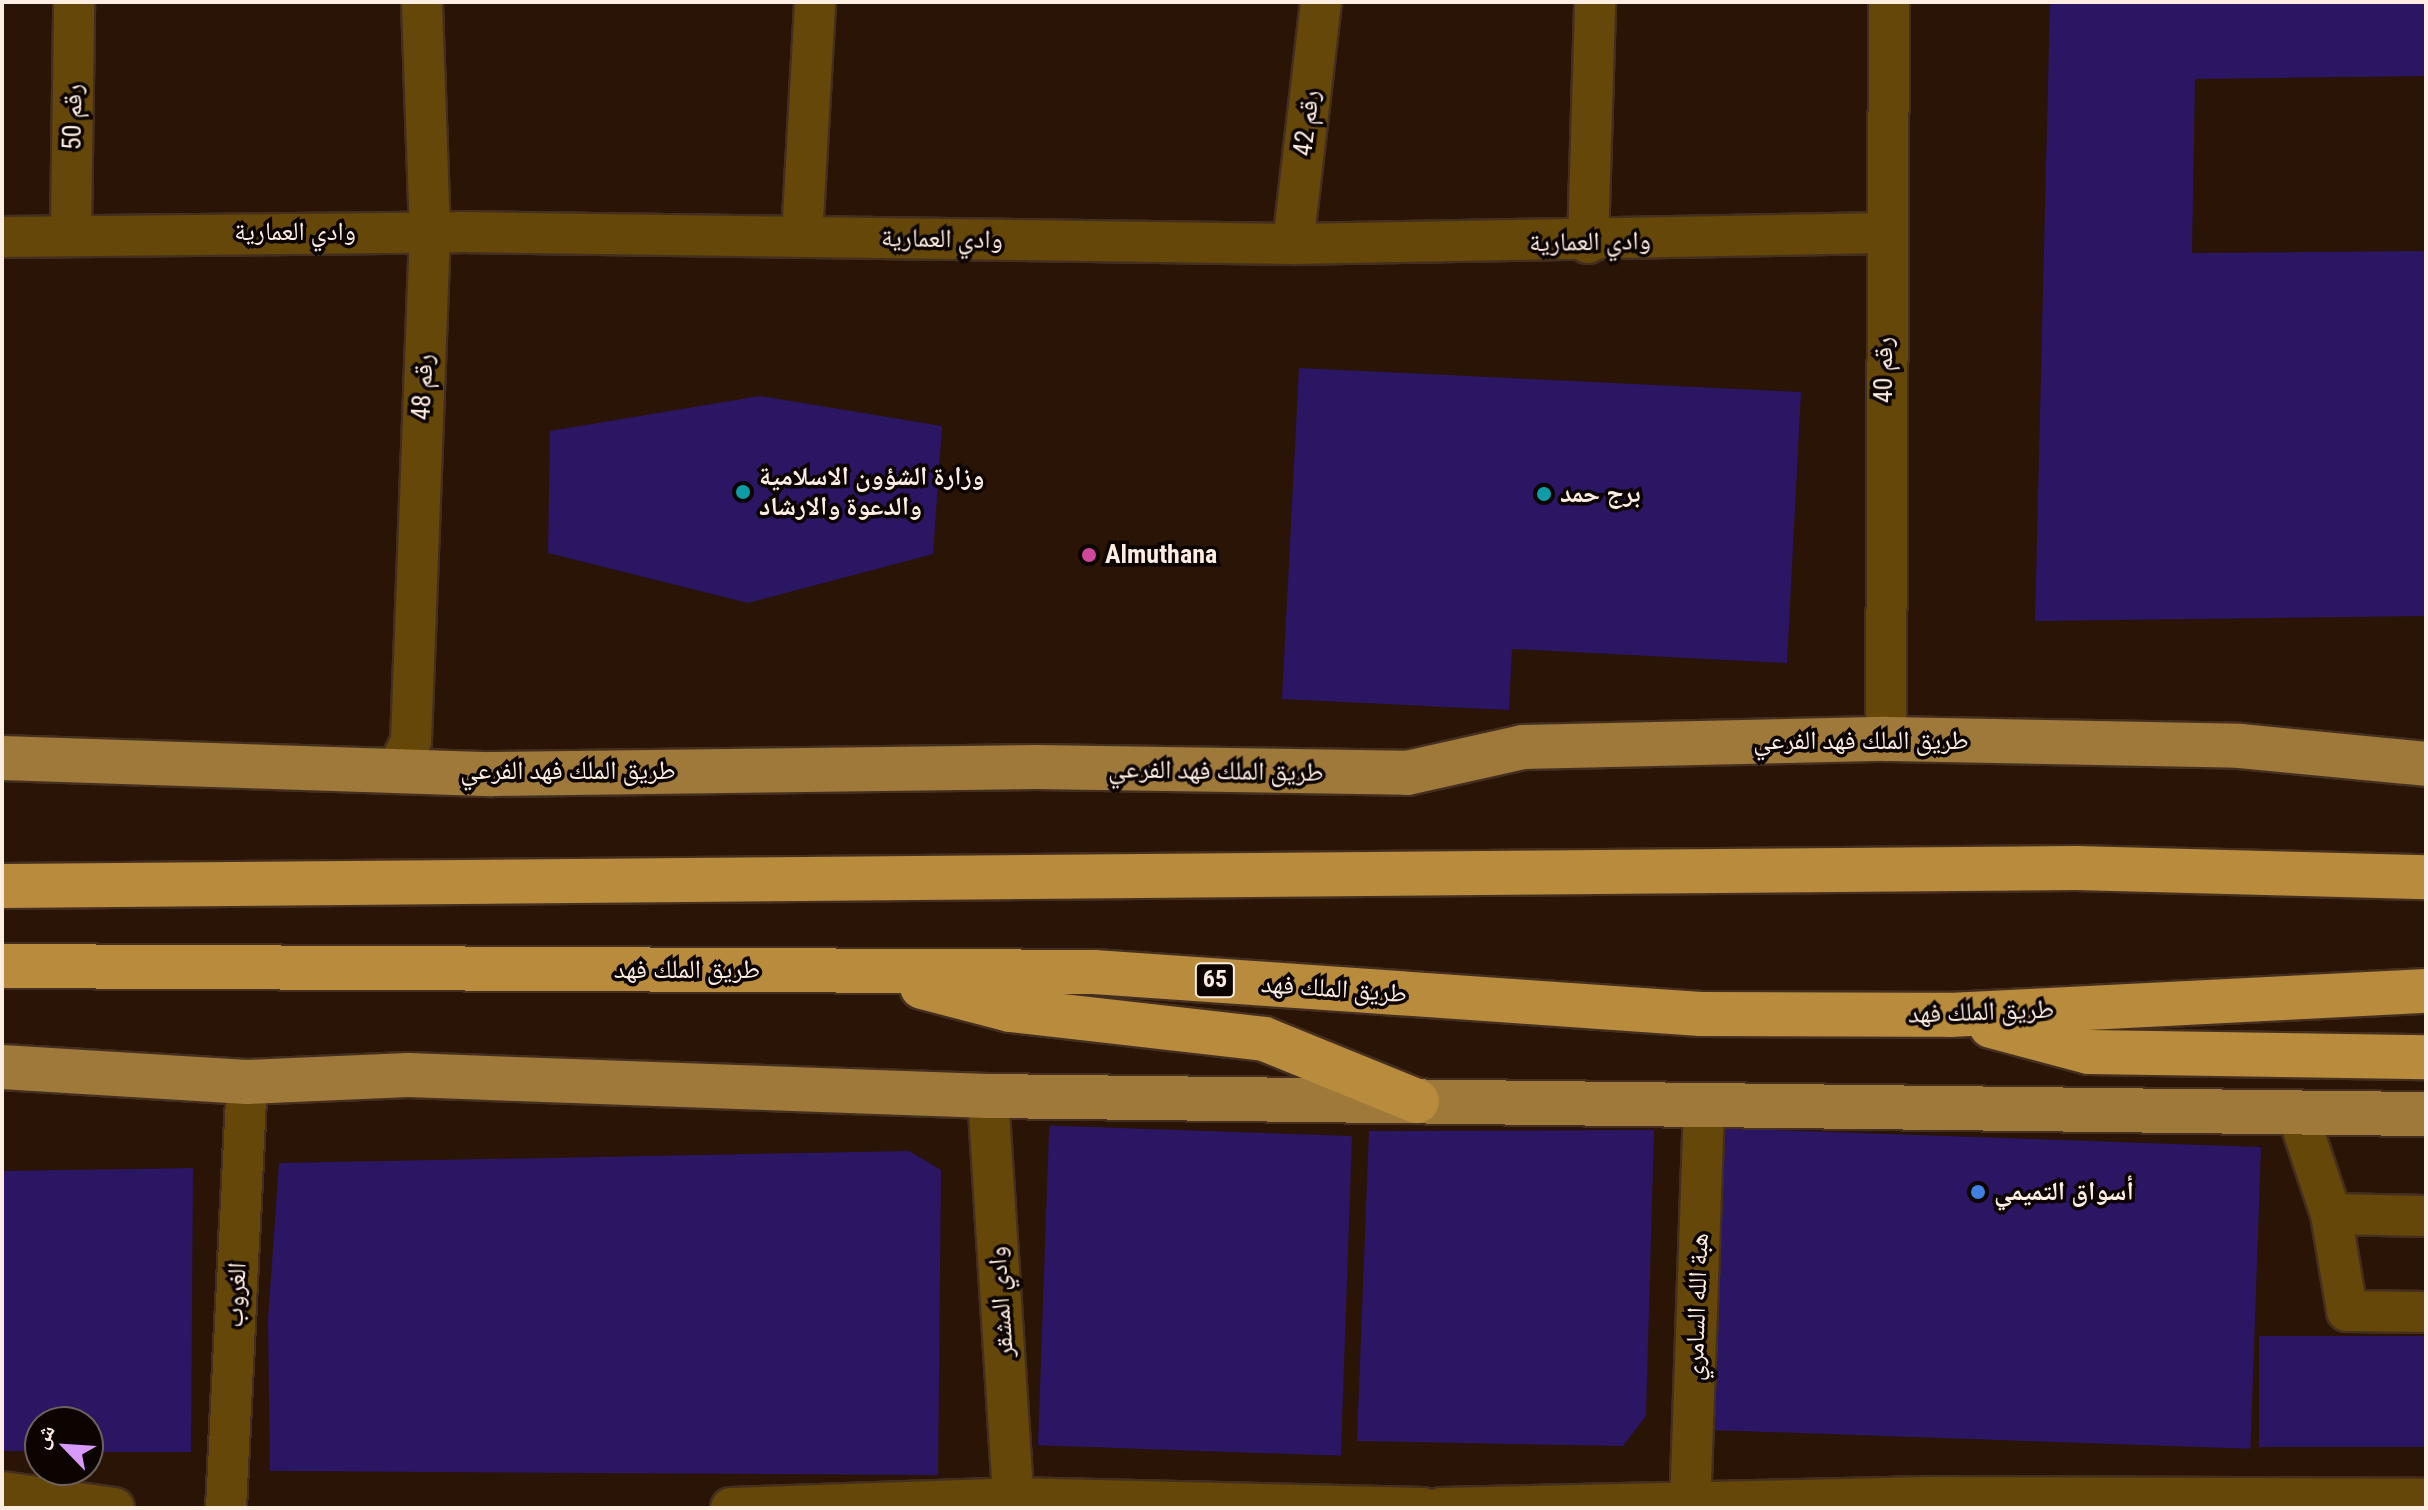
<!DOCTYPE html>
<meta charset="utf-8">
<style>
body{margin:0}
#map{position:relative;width:2428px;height:1510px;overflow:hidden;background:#2a1405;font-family:"Roboto Condensed","Noto Naskh Arabic",sans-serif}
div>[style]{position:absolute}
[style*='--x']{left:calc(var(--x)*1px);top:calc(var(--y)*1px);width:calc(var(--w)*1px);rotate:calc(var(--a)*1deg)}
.building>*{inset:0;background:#2a1662;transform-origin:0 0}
.roads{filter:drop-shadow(2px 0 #432e20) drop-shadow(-2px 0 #432e20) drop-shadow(0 2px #432e20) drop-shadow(0 -2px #432e20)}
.minor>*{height:40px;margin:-20px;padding:0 20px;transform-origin:20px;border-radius:20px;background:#654709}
.major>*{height:44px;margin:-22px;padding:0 22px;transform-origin:22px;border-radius:22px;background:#9e7939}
.highway>*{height:44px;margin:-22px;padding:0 22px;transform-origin:22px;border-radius:22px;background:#b88c3c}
.dots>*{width:22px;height:22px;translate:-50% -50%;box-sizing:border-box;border:4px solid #0c0401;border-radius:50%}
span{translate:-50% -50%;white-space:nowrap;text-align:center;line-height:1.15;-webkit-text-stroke:7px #0c0401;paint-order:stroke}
.shield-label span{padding:2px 6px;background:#0c0401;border:2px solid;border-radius:6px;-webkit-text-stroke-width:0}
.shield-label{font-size:24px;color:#fdede3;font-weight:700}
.street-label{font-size:26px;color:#fdede3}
.poi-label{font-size:26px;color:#fdede3;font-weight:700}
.left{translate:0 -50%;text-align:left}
.frame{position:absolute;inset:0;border:4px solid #fdede3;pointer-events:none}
.north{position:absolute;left:24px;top:1406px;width:80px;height:80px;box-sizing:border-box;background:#0c0401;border:2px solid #6c615b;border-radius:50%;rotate:295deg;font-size:22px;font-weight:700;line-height:32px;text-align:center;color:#fdede3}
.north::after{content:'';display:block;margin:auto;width:28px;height:36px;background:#d89af8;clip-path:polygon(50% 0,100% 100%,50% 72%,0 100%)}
</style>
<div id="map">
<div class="building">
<i style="clip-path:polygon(2050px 2px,2426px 2px,2426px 76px,2195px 79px,2192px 253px,2426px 251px,2426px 616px,2035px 621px)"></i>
<i style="clip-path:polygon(1299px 368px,1801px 392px,1787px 663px,1512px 649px,1509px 710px,1282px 699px)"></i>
<i style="clip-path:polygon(760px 396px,942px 426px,933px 554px,748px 603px,548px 553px,550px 431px)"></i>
<i style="clip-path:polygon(1654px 1130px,1646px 1416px,1623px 1446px,1357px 1441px,1369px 1131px)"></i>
<i style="left:1352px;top:1136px;width:320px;height:303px;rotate:92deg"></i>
<i style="left:2261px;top:1147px;width:302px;height:548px;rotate:92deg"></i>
<i style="clip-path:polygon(909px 1151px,941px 1170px,938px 1475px,270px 1471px,268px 1319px,279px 1163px)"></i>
<i style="clip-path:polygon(193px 1168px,191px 1452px,88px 1452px,88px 1422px,40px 1422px,40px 1451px,2px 1451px,2px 1171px)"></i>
<i style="left:2259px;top:1336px;width:167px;height:111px"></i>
</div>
<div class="roads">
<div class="minor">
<i style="--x:71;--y:231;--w:229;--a:-89.2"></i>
<i style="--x:2;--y:237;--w:458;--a:-0.6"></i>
<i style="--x:460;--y:232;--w:833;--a:0.83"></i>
<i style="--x:1293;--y:244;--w:590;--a:-1.07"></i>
<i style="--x:802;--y:237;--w:235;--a:-86.8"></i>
<i style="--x:1588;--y:243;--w:241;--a:-88.3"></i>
<i style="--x:1293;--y:244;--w:244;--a:-83.4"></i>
<i style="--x:1886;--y:739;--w:737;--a:-89.77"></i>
<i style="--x:397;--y:770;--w:32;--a:-64"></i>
<i style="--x:411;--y:741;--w:508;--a:-87.86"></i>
<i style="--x:430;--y:233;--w:231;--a:-92"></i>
<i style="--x:988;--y:1096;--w:413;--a:86.4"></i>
<i style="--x:2299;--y:1118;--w:101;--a:71.6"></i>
<i style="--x:2331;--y:1214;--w:98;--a:80.6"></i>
<i style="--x:2347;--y:1311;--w:79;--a:0.7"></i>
<i style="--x:2331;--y:1214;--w:95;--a:1.2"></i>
<i style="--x:2;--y:1492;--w:113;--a:8.1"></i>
<i style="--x:226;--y:1508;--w:427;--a:-87.2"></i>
<i style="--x:731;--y:1508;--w:283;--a:-2"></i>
<i style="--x:1014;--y:1498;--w:409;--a:1.4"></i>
<i style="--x:1441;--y:1508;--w:488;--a:-1.3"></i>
<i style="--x:1929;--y:1497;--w:497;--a:0.2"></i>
<i style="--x:1690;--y:1508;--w:403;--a:-88"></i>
</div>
<div class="major">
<i style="--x:2;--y:758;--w:491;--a:1.9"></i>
<i style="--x:493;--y:774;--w:543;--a:-0.74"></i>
<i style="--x:1036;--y:767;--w:371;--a:0.9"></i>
<i style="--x:1407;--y:773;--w:119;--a:-12.6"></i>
<i style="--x:1523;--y:747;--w:363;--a:-1.3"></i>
<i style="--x:1886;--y:739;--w:354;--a:1.1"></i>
<i style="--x:2240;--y:746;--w:187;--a:5.5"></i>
<i style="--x:2;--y:1067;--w:245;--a:3.5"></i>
<i style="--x:247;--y:1082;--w:161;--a:-2.5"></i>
<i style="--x:408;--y:1075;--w:580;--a:2.07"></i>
<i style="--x:988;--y:1096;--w:1438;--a:0.72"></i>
</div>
<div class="highway">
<i style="--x:2;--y:886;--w:2074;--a:-0.5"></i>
<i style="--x:2076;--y:868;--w:350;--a:1.5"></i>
<i style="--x:2;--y:966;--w:1092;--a:0.31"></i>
<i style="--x:1094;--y:972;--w:608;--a:3.96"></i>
<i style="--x:1701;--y:1014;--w:249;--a:0.2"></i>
<i style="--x:1950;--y:1015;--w:477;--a:-2.9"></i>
<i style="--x:922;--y:987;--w:91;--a:14.6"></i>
<i style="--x:1010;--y:1010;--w:256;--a:6.5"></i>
<i style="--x:1264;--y:1039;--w:165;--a:22.1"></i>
<i style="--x:1991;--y:1026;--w:101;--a:14.9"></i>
<i style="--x:2089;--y:1052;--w:337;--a:0.9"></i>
</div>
</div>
<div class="dots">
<i style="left:743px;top:492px;background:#0f9aa8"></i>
<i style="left:1544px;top:494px;background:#0f9aa8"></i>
<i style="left:1089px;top:555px;background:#d1479c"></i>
<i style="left:1978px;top:1192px;background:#3f7fe0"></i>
</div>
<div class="shield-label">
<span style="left:1215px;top:980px">65</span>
</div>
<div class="street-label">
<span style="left:73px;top:117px;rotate:-89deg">رقم 50</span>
<span style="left:1307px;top:123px;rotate:-83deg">رقم 42</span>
<span style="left:295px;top:232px">وادي العمارية</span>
<span style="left:942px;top:239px;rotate:1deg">وادي العمارية</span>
<span style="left:1590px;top:242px;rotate:-1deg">وادي العمارية</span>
<span style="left:1884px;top:370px;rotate:-90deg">رقم 40</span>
<span style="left:423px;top:387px;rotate:-87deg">رقم 48</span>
<span style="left:1861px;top:741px">طريق الملك فهد الفرعي</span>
<span style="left:568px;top:771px">طريق الملك فهد الفرعي</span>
<span style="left:1216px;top:771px;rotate:1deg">طريق الملك فهد الفرعي</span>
<span style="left:687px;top:970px">طريق الملك فهد</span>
<span style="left:1334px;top:989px;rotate:4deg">طريق الملك فهد</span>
<span style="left:1981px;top:1012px;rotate:-2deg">طريق الملك فهد</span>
<span style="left:236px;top:1295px;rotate:-87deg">الغروب</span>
<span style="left:1001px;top:1302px;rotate:-94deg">وادي المشقر</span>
<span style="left:1697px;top:1307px;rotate:-88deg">هبة الله السامري</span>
</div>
<div class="poi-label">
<span class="left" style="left:759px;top:492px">وزارة الشؤون الاسلامية<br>والدعوة والارشاد</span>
<span class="left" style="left:1560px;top:494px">برج حمد</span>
<span class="left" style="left:1105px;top:555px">Almuthana</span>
<span class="left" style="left:1994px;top:1192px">أسواق التميمي</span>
</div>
<div class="frame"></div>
<div class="north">ش</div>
</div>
